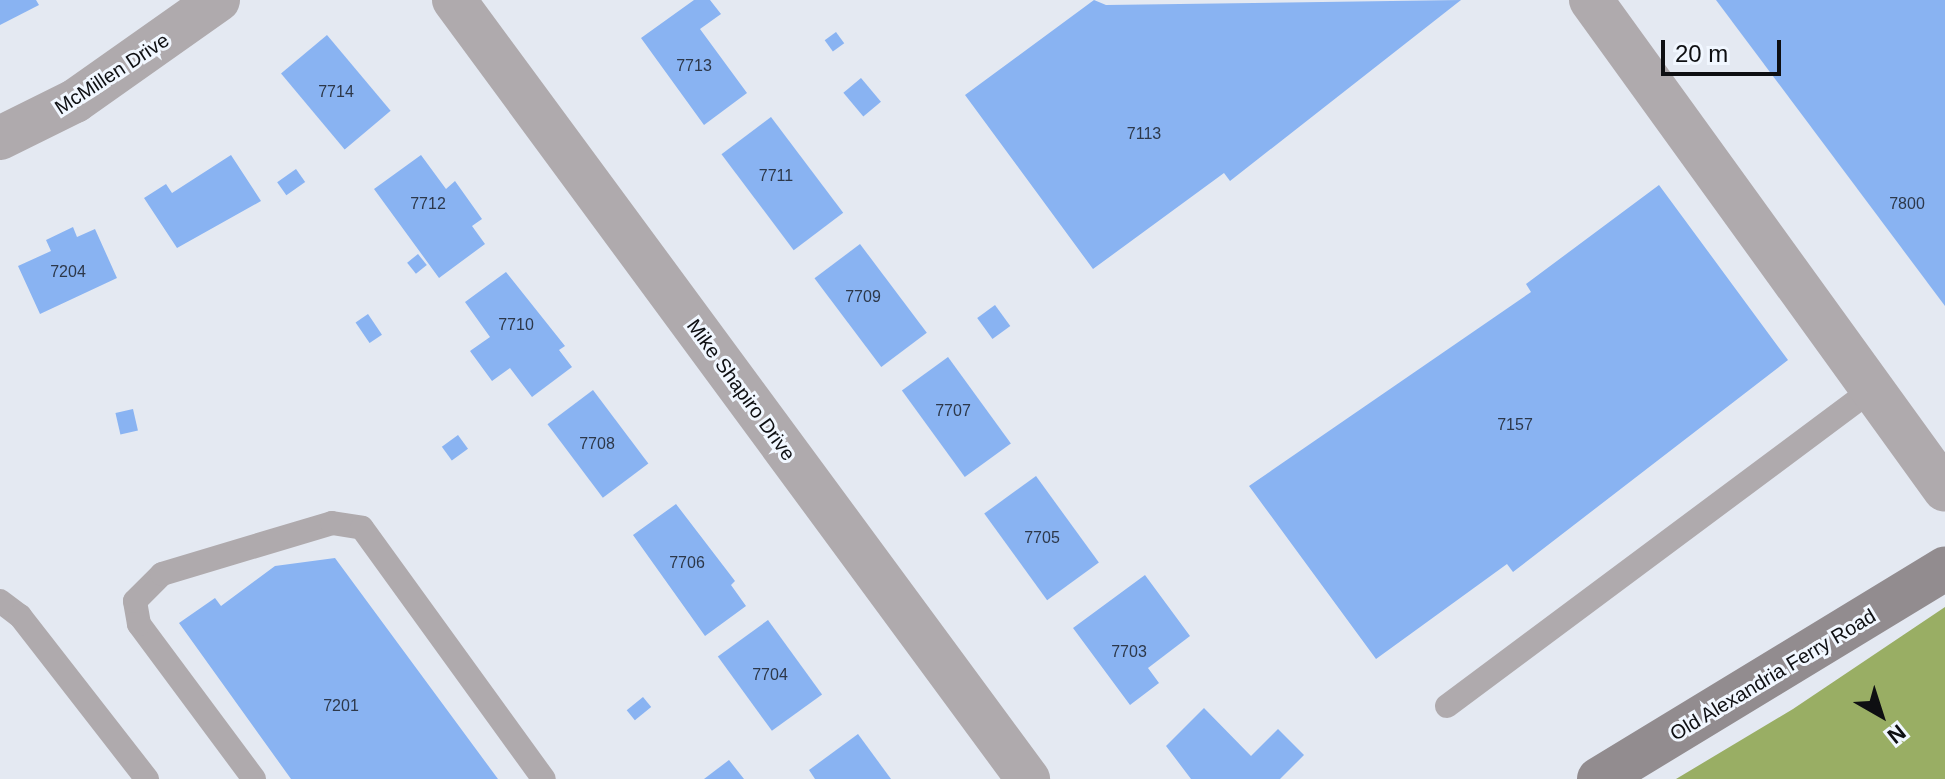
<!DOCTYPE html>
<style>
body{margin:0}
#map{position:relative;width:1945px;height:779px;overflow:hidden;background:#e4e9f2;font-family:Arial,sans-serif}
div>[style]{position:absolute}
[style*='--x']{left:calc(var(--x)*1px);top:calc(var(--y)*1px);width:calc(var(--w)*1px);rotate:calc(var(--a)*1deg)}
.forest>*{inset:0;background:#99ae64}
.building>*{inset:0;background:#89b3f2;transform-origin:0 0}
.lane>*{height:24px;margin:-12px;padding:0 12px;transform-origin:12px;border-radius:12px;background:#afaaad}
.street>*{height:44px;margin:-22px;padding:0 22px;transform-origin:22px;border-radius:22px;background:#afaaad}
.secondary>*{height:44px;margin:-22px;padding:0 22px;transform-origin:22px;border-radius:22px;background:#928c8f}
span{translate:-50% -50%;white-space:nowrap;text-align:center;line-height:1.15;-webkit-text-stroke:6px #f1f7ff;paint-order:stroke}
.number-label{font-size:16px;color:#2d384a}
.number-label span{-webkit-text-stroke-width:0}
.street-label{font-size:20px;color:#0e0f12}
.north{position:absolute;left:1841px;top:675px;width:80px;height:80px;-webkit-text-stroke:6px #f1f7ff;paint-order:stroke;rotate:141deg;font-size:22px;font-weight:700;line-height:32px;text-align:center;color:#0e0f12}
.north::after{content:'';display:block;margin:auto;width:28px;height:36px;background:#0e0f12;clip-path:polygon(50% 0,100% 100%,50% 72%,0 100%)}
.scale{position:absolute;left:1661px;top:40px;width:120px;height:36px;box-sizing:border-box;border:4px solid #0e0f12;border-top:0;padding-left:10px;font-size:24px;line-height:28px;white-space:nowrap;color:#0e0f12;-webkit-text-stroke:6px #f1f7ff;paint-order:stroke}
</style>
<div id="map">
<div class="forest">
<i style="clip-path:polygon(1945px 607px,1945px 779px,1676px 779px,1793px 709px)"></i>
</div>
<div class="building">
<i style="clip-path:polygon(0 0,36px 0,39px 5px,0 25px)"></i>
<i style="clip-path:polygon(694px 0,710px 0,721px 14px,700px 29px,747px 93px,704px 125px,641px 38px)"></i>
<i style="clip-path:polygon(1094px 0,1106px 5px,1461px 0,1230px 181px,1224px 173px,1093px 269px,965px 95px)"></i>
<i style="clip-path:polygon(1716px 0,1945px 0,1945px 306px)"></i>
<i style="left:836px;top:32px;width:14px;height:14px;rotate:54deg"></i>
<i style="left:327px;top:35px;width:99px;height:60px;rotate:50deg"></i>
<i style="left:861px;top:78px;width:31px;height:23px;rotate:50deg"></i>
<i style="left:771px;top:117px;width:120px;height:62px;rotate:53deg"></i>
<i style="clip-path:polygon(231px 155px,261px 201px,177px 248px,144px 198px,166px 184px,172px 193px)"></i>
<i style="clip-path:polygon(421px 155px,446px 189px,455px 181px,482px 219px,472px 226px,485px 244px,439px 278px,374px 189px)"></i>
<i style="left:296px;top:169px;width:16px;height:23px;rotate:55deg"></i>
<i style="clip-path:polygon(1659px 185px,1788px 360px,1513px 572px,1507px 564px,1376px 659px,1249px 486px,1531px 292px,1526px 284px)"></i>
<i style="clip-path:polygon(73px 227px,77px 237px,95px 229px,117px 278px,40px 314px,18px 266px,51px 251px,46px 240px)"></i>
<i style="left:860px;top:244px;width:111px;height:57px;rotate:53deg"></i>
<i style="left:418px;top:254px;width:14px;height:14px;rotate:51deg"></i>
<i style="clip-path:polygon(506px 272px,565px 346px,559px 350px,572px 367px,532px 397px,510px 368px,492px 381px,470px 351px,490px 337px,465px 302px)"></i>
<i style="left:995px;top:305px;width:26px;height:22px;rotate:54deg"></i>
<i style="left:368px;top:314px;width:25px;height:15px;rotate:56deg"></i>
<i style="left:948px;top:357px;width:107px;height:57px;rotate:54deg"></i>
<i style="left:593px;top:390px;width:92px;height:57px;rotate:53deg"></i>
<i style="left:133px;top:409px;width:22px;height:18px;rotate:77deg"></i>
<i style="left:458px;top:435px;width:17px;height:20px;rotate:54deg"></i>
<i style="left:1036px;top:476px;width:107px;height:64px;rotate:54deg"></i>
<i style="clip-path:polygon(676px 504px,735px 581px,731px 585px,746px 606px,705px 636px,633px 535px)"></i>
<i style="clip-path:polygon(335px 558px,498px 779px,291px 779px,179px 623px,215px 598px,221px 606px,275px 566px)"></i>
<i style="clip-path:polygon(1145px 575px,1190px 636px,1148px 668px,1159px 683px,1130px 705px,1073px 628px)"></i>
<i style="left:768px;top:620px;width:92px;height:62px;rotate:54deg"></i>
<i style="left:643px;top:697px;width:13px;height:21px;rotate:51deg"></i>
<i style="clip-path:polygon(1204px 708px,1251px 756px,1278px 729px,1304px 755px,1280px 779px,1191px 779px,1166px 746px)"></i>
<i style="clip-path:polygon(858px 734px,891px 779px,815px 779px,809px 770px)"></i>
<i style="clip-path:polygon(729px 760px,744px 779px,704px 779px)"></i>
</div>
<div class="lane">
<i style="--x:0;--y:601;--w:25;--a:37"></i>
<i style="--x:20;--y:616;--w:207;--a:52.1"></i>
<i style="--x:1447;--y:706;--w:532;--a:-36.68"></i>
<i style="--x:254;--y:779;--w:193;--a:-126.6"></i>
<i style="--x:139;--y:624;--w:23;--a:-100"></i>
<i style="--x:135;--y:601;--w:38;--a:-45"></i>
<i style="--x:162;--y:574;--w:177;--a:-16.7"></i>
<i style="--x:332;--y:523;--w:30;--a:9"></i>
<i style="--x:362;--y:528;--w:310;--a:54.1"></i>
</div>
<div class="street">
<i style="--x:454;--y:0;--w:968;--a:53.62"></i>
<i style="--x:1591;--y:0;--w:604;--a:54.15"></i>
<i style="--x:0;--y:138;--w:84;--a:-26.3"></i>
<i style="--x:75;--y:101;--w:175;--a:-35.2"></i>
</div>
<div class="secondary">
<i style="--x:1599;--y:779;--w:405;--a:-31.3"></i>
</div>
<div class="number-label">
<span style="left:694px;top:66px">7713</span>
<span style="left:336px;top:92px">7714</span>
<span style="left:1144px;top:134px">7113</span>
<span style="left:776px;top:176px">7711</span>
<span style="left:428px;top:204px">7712</span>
<span style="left:1907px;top:204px">7800</span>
<span style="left:68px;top:272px">7204</span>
<span style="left:863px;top:297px">7709</span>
<span style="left:516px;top:325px">7710</span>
<span style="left:953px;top:411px">7707</span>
<span style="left:1515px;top:425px">7157</span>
<span style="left:597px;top:444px">7708</span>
<span style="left:1042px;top:538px">7705</span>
<span style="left:687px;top:563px">7706</span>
<span style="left:1129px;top:652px">7703</span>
<span style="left:770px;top:675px">7704</span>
<span style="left:341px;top:706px">7201</span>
</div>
<div class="street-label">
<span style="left:112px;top:74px;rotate:-33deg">McMillen Drive</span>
<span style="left:741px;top:390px;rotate:54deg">Mike Shapiro Drive</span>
<span style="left:1773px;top:675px;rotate:-31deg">Old Alexandria Ferry Road</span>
</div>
<div class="north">N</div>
<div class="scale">20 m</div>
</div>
